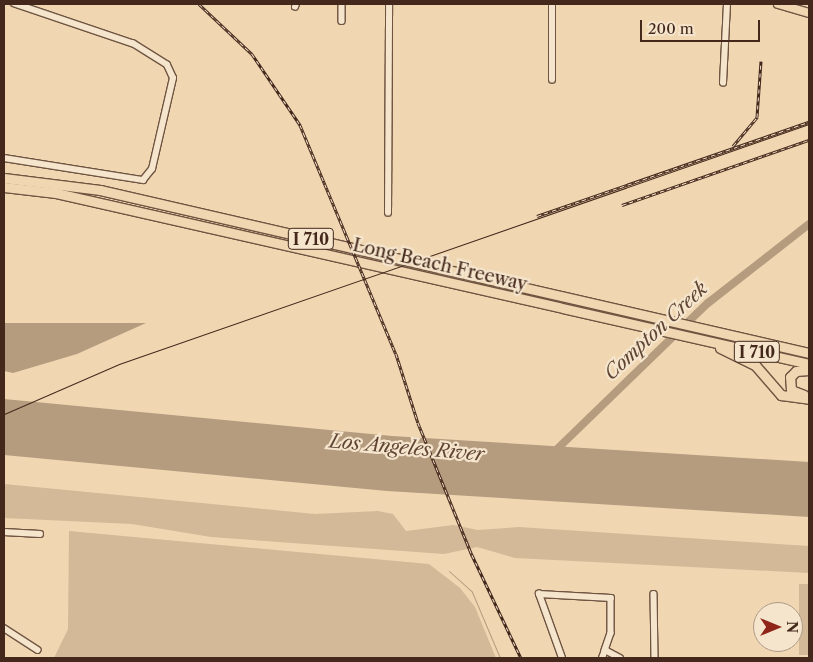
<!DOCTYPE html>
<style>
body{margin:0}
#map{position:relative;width:813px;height:662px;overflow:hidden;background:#f0d7b2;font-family:"Libre Caslon Text",serif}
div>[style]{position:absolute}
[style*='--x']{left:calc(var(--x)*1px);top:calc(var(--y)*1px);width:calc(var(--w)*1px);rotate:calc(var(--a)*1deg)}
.green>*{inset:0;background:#d3b998;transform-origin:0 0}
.water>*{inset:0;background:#b69c7f}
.stream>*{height:1px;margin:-0.5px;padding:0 0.5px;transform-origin:0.5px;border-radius:0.5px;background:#b69c7f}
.river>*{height:8px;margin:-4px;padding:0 4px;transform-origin:4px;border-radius:4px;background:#b69c7f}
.roads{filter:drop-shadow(1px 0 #6f5441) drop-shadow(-1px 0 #6f5441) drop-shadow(0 1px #6f5441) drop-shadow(0 -1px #6f5441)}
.minor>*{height:5.5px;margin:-2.75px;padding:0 2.75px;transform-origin:2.75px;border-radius:2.75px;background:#f5e5cd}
.major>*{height:8px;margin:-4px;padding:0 4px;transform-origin:4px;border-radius:4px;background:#f0d7b2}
.highway>*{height:9px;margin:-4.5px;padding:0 4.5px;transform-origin:4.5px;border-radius:4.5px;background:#f0d7b2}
.tram>*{height:1px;margin:-0.5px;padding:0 0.5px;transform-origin:0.5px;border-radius:0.5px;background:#44281b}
.rail>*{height:3px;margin-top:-1.5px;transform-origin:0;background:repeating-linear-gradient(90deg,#f5e5cd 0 4px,#44281b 0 8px);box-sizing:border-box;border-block:1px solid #44281b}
span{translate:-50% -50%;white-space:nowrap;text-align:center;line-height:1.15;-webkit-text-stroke:4.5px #f5e5cd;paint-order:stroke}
.shield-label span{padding:1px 4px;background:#f5e5cd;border:1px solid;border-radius:4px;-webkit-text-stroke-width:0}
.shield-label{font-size:16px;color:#44281b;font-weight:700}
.street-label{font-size:18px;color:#44281b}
.water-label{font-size:19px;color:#604534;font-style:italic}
.frame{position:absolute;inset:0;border:5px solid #44281b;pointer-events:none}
.north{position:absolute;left:753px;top:602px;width:50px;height:50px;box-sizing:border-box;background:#f5e5cd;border:1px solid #ae9986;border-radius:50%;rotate:90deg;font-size:14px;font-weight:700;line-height:20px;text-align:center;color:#44281b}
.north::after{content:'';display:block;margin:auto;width:18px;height:22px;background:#8f2418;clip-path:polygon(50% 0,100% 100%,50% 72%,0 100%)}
.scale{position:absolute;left:640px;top:20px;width:120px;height:22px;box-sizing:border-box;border:2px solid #44281b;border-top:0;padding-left:6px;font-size:15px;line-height:18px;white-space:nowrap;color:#44281b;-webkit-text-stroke:4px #f5e5cd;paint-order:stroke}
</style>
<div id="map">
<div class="green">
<i style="clip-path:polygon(4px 484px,315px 514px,378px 511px,393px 514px,406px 531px,453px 525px,478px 530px,519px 527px,809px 546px,809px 573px,515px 558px,477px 547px,444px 554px,211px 537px,132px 524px,4px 518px)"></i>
<i style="clip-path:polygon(69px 531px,429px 564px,460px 588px,475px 607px,496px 658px,54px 658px,68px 629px)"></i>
<i style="left:799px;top:584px;width:10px;height:71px"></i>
</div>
<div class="water">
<i style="clip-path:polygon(4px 323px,146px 323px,77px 354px,13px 373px,4px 371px)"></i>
<i style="clip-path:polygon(4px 399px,392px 436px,809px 462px,809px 517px,387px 491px,4px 455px)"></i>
</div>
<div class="stream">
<i style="--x:449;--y:571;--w:31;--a:42"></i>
<i style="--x:472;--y:592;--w:72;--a:67"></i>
</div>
<div class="river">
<i style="--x:552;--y:454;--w:217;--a:-44.1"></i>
<i style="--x:708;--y:303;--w:128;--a:-38"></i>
</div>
<div class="roads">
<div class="minor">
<i style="--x:342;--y:4;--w:17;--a:90"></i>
<i style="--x:295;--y:7;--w:3;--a:-72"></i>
<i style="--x:552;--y:80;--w:76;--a:-90"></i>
<i style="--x:723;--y:83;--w:79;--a:-87.1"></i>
<i style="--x:4;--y:158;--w:141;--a:9"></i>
<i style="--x:143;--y:180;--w:14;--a:-51"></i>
<i style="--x:152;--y:169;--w:93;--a:-77"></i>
<i style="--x:173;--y:78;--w:14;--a:-115"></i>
<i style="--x:167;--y:65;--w:40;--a:-148"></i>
<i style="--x:133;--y:44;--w:125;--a:-161.3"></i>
<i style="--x:388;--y:213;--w:209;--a:-89.7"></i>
<i style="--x:4;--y:532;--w:36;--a:3"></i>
<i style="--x:654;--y:594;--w:64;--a:89.1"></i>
<i style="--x:4;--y:628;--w:40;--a:32.9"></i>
<i style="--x:562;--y:658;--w:68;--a:-109.8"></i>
<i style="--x:539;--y:594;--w:72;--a:3.2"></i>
<i style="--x:611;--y:598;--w:35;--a:90"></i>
<i style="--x:611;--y:633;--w:18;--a:109"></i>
<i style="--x:602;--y:658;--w:9;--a:-69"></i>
<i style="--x:605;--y:650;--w:17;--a:28"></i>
</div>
<div class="major">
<i style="--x:778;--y:4;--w:32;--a:16"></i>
</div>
<div class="highway">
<i style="--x:4;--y:178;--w:97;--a:7.1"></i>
<i style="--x:100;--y:190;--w:727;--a:12.95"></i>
<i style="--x:4;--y:187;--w:52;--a:6.6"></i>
<i style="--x:56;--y:193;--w:772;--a:12.79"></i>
<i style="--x:720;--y:348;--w:39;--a:26"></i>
<i style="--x:755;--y:365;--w:40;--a:49"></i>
<i style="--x:781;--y:395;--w:28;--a:8"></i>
<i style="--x:804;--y:395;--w:14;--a:-159"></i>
<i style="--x:791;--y:390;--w:13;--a:-94"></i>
<i style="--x:790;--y:377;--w:8;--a:-45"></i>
<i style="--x:796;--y:371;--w:13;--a:-4"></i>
</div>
</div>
<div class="tram">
<i style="--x:4;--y:414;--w:125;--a:-23.5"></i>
<i style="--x:119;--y:364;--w:731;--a:-19.18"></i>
</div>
<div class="rail">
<i style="--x:199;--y:4;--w:73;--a:43.3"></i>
<i style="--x:252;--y:54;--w:86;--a:55.9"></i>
<i style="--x:300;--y:125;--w:248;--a:67.3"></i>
<i style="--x:396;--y:354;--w:72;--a:72.3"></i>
<i style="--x:418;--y:423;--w:143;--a:67.8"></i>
<i style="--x:472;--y:555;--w:114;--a:64.6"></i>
<i style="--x:733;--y:146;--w:38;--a:-50"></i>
<i style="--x:757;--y:117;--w:56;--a:-85.9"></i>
<i style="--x:622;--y:205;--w:198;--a:-19.2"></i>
<i style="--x:537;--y:216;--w:288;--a:-19.1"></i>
</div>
<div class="shield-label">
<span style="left:311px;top:239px">I 710</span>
<span style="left:757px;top:352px">I 710</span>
</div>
<div class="street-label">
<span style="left:440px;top:265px;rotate:13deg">Long Beach Freeway</span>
</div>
<div class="water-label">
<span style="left:656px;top:331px;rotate:-43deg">Compton Creek</span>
<span style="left:407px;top:448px;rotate:5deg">Los Angeles River</span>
</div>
<div class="frame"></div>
<div class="north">N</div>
<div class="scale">200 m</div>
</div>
